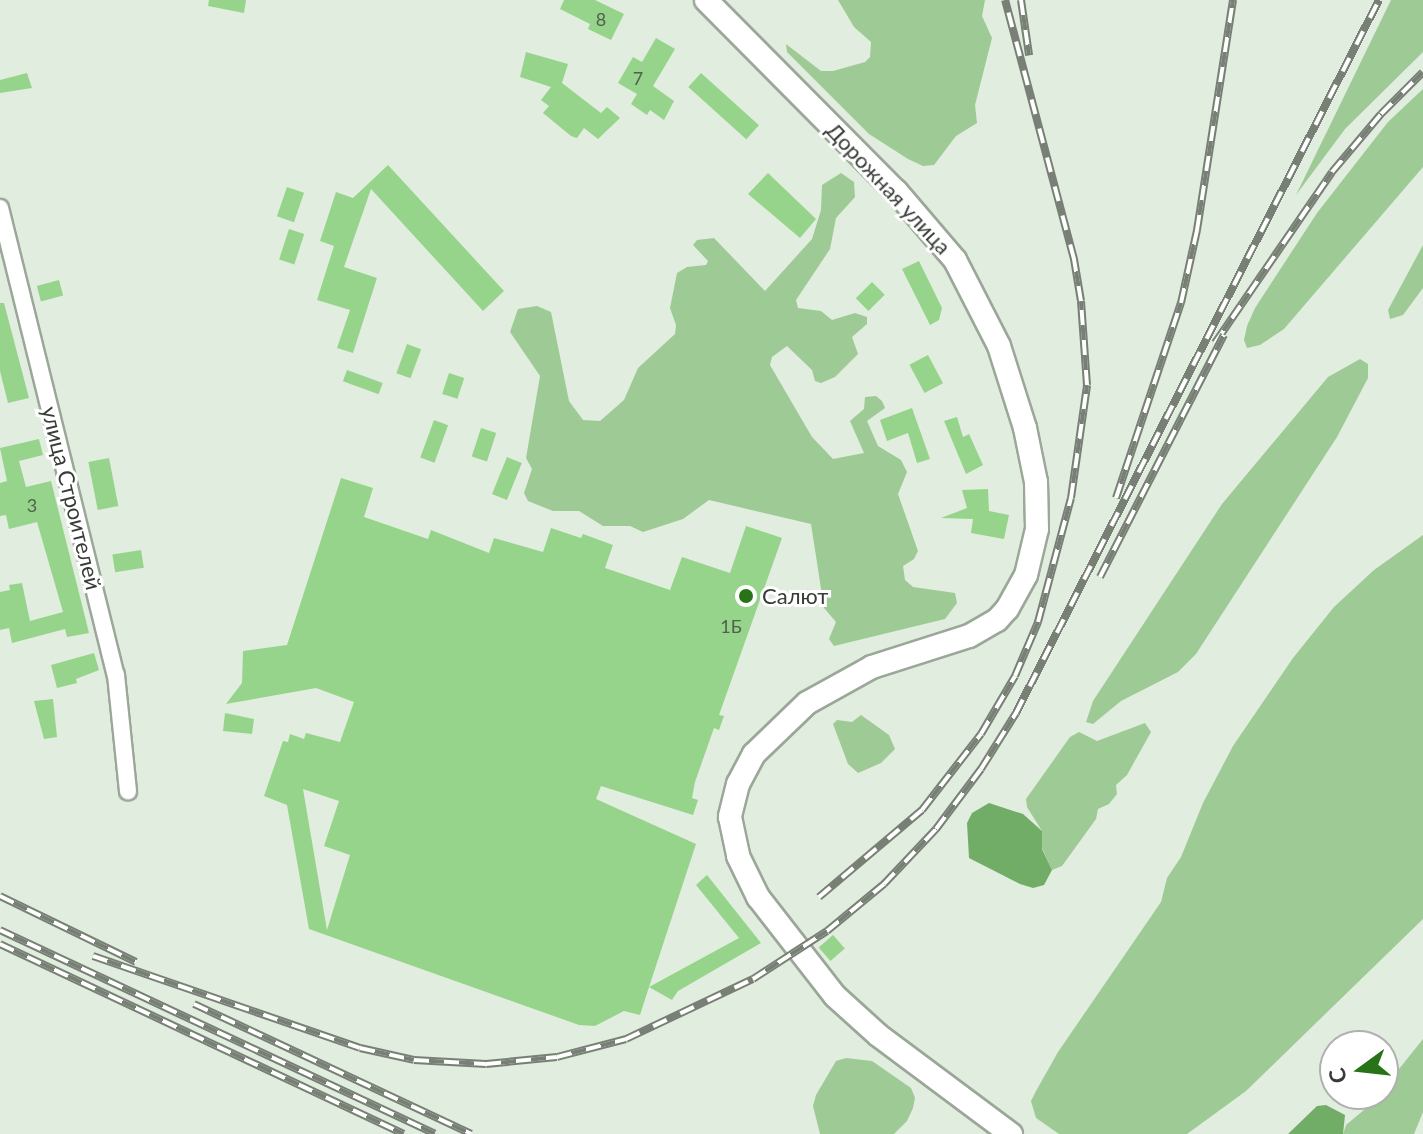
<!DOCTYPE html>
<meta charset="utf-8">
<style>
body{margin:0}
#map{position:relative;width:1423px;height:1134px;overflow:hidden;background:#e1edde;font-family:Lato,sans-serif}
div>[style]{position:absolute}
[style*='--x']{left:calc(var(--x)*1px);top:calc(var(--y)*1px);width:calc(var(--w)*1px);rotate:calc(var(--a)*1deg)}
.green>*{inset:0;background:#9eca95}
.water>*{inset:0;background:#72ad67}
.building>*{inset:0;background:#97d48b;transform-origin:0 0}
.roads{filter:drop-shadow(2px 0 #9ba798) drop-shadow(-2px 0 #9ba798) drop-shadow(0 2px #9ba798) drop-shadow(0 -2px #9ba798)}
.minor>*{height:16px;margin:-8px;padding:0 8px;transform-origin:8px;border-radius:8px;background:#fff}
.tertiary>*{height:22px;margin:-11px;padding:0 11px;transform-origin:11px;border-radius:11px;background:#fff}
.rail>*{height:8px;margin-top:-4px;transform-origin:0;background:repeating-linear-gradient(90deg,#fff 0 15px,#788076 0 30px);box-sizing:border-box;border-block:2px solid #788076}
.dots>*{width:22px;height:22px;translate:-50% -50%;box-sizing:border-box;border:4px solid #fff;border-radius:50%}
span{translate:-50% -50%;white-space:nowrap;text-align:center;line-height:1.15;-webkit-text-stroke:6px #fff;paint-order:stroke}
.number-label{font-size:18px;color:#4f624b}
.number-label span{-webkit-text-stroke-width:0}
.street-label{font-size:22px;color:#373c36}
.poi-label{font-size:22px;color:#373c36}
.left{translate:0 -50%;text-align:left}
.north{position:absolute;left:1319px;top:1030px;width:80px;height:80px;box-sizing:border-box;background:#fff;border:2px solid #afb1af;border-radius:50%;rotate:255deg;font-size:22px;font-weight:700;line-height:32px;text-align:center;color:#373c36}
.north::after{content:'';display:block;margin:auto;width:28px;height:36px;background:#287317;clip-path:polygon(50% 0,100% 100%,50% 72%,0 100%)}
</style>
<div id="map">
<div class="green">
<i style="clip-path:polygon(838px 0,985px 0,982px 16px,992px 38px,975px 105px,977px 123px,956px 136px,934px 165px,923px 166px,908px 159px,869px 134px,787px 52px,786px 44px,821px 71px,833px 71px,865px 62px,870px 57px,871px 42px,854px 27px)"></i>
<i style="clip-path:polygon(1391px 0,1423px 0,1423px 52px,1345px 129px,1296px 195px)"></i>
<i style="clip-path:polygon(1423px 89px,1423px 167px,1284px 329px,1260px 345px,1247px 348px,1244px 340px,1247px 326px,1255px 308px,1317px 213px,1388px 122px)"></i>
<i style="clip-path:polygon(841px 173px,854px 182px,855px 197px,836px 218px,830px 249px,796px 300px,798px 308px,821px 311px,832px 320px,855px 313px,867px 317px,867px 324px,852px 337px,858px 354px,835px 377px,821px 383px,815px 381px,812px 370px,787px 346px,772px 357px,770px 365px,812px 437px,833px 459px,864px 453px,850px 421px,864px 409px,865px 397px,876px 396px,882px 401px,885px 408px,867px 421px,878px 446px,901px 460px,907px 472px,898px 494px,918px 551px,914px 559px,903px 566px,905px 580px,913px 587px,955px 593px,957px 603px,945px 619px,834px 646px,829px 639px,836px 622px,824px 608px,811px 524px,709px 500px,683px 519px,643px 532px,630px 526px,603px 526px,579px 511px,553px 511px,528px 501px,524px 493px,532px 469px,526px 458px,540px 376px,510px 332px,518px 309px,537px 306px,551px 312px,569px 401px,583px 420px,600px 421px,624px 400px,638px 368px,675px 334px,676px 325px,670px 308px,677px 273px,687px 267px,706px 265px,708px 261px,693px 245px,697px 240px,714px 238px,765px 291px,812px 239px,821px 210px,822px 185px)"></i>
<i style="clip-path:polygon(1423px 245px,1423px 288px,1403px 315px,1390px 319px,1388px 310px)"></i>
<i style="clip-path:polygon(1360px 359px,1368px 364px,1368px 378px,1337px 437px,1196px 654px,1178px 672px,1121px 701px,1093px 724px,1086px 722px,1093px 701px,1222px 504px,1328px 377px)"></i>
<i style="clip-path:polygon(1423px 535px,1423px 919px,1246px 1091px,1187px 1134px,1059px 1134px,1036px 1118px,1031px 1101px,1036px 1091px,1058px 1052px,1161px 902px,1167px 878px,1181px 857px,1203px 803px,1233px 746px,1293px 658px,1334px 607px,1374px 570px)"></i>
<i style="clip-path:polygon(861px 715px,889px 735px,895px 749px,881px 763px,858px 773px,848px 764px,833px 724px,837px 720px,852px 722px)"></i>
<i style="clip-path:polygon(1145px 723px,1151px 732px,1127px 775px,1116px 785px,1117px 794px,1109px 804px,1098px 809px,1096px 819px,1062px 866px,1052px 870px,1042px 848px,1042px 831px,1027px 807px,1026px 799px,1070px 737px,1079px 732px,1097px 741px)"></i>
<i style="clip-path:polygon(1423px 1039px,1423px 1112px,1414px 1134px,1343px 1134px,1346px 1125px,1383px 1094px,1383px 1089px)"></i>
<i style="clip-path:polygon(846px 1058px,872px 1061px,911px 1088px,915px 1098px,913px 1108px,907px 1121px,894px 1134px,820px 1134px,813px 1106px,816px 1095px,836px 1061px)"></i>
</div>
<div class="water">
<i style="clip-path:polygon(989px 803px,1023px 814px,1042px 831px,1042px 849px,1052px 870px,1044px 885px,1033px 888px,1020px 884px,969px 858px,967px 823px,972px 813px)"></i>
<i style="clip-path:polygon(1326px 1105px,1345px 1115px,1343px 1134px,1288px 1134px,1317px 1106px)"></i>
</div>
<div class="building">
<i style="clip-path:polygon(209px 0,246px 0,244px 13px,208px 6px)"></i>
<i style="clip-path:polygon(564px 0,595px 0,624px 14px,611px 40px,588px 29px,590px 24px,560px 9px)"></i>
<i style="clip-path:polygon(656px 38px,675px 49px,653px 86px,674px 101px,664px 120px,650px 110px,647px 115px,631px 104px,637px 94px,618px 83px,633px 57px,642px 62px)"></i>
<i style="clip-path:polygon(526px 52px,568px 64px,562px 83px,601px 113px,607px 107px,620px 118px,598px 139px,584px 128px,577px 138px,571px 136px,543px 113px,549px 106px,541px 100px,551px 87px,520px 77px)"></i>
<i style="clip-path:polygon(27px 73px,32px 88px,0 93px,0 80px)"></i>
<i style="left:701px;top:73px;width:78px;height:19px;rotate:42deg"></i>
<i style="clip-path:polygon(388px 165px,504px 291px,483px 311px,371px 189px,344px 267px,377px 278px,353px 353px,337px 348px,350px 310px,317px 300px,334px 246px,320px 241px,336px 192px,353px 198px)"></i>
<i style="clip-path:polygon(768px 173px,816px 219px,800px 238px,748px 194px)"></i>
<i style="left:287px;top:187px;width:18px;height:31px;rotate:19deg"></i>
<i style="left:289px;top:229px;width:16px;height:32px;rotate:18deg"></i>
<i style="clip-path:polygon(919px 261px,942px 308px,939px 320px,930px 325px,902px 269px)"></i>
<i style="left:59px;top:280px;width:16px;height:23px;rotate:75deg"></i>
<i style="left:872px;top:282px;width:18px;height:23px;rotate:45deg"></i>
<i style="clip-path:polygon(0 303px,4px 303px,29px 398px,8px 403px,0 371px)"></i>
<i style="left:407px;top:344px;width:15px;height:31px;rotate:20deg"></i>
<i style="left:928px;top:355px;width:32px;height:21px;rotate:62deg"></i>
<i style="left:347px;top:370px;width:38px;height:12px;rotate:20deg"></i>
<i style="left:449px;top:373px;width:16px;height:22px;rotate:18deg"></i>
<i style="clip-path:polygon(912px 408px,930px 459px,917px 463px,908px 433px,887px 441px,880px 420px)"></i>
<i style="clip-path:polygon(957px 417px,963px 437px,969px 434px,983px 465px,966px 474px,944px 421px)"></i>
<i style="left:434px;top:420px;width:15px;height:40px;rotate:20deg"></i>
<i style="left:481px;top:428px;width:16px;height:30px;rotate:18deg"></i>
<i style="clip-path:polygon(39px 439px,43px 455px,19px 461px,26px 487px,51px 481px,89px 633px,67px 637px,65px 629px,12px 643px,9px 628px,0 630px,0 592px,10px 590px,9px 585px,22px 583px,30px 621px,63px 612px,37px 522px,9px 529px,6px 515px,0 516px,0 483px,7px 481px,0 448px)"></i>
<i style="left:507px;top:457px;width:16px;height:40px;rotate:22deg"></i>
<i style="left:109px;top:458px;width:49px;height:21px;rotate:79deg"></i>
<i style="clip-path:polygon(evenodd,341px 478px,373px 488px,364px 517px,428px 539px,431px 530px,489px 553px,494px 538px,543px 552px,551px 528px,581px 538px,583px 534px,613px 545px,605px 568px,670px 590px,682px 557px,730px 573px,746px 526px,782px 538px,719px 715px,724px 716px,719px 730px,714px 728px,695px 782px,692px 798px,698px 800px,693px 815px,601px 786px,596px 799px,696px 844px,649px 987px,739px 938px,696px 885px,707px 875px,761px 943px,678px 991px,672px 1000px,649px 987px,640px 1015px,624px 1011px,595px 1026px,579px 1025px,309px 929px,287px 805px,264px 796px,283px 741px,288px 742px,290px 734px,304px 739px,306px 733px,340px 742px,354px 702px,316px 688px,226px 704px,242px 683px,243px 651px,287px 645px,341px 478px,303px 789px,339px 801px,324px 846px,350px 855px,327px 930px,303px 789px)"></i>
<i style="clip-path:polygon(988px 489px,989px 511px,1009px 515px,1004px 539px,971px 533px,973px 519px,941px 518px,967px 508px,962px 490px)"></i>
<i style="left:141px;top:550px;width:18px;height:29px;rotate:81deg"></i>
<i style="clip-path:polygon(94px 653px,99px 670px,76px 679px,77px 683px,57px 688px,51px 665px)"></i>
<i style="clip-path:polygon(53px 699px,57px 737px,44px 739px,34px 701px)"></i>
<i style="clip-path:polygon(225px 713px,254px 719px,252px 734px,223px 731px)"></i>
<i style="left:833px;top:935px;width:18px;height:19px;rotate:49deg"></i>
</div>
<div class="roads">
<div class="minor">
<i style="--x:0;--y:208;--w:481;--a:76.1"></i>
<i style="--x:116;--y:675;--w:117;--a:84.1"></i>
</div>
<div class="tertiary">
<i style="--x:706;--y:0;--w:269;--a:45.2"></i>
<i style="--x:896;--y:191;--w:91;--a:49.5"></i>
<i style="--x:955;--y:260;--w:97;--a:62.9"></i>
<i style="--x:999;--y:346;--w:86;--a:72.4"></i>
<i style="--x:1025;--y:428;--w:55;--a:78.5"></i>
<i style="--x:1036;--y:482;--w:47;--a:88.8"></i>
<i style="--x:1037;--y:529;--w:47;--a:103.4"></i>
<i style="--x:1026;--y:575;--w:39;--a:119"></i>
<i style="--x:1007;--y:609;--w:15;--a:132"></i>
<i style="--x:997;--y:620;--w:32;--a:150"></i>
<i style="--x:969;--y:636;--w:102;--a:162.3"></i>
<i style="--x:872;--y:667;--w:74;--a:151"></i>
<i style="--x:807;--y:703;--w:74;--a:136.1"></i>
<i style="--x:754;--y:754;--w:34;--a:118"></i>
<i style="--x:738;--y:784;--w:34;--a:104"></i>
<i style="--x:730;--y:817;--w:40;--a:78"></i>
<i style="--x:738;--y:856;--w:46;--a:64"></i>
<i style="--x:758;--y:897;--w:125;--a:52.1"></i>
<i style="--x:835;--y:996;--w:58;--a:42.2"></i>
<i style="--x:878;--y:1035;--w:166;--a:36.7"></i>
</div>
</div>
<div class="rail">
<i style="--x:1021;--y:0;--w:56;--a:81.7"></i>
<i style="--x:1215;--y:343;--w:207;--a:-55.6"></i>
<i style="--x:1332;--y:172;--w:76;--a:-49.8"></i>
<i style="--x:1381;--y:114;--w:59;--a:-45"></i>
<i style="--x:1116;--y:498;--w:206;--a:-71.6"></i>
<i style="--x:1181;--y:303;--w:75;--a:-77.6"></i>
<i style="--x:1197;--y:230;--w:233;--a:-81.1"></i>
<i style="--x:1100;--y:577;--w:272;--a:-62.9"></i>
<i style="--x:0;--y:896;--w:151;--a:25.9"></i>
<i style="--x:819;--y:897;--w:135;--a:-40.2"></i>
<i style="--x:922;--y:810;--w:96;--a:-52.2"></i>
<i style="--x:981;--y:734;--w:67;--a:-59.6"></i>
<i style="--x:1015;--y:676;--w:59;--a:-66.9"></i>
<i style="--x:1038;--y:622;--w:128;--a:-75.1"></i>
<i style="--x:1071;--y:498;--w:114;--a:-81.9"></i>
<i style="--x:1087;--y:385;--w:84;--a:-94.1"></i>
<i style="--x:1081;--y:301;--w:43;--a:-99.5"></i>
<i style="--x:1074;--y:259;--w:268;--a:-104.9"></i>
<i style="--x:0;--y:930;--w:480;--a:25.1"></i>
<i style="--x:0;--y:944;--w:446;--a:25.2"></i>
<i style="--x:93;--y:956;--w:282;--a:19"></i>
<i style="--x:360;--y:1048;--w:55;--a:12.5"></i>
<i style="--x:414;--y:1060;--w:72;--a:3.2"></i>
<i style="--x:486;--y:1064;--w:71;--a:-5.6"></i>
<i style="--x:557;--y:1057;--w:71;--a:-14.6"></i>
<i style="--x:626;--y:1039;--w:140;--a:-25.3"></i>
<i style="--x:753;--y:979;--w:88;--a:-33"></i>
<i style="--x:827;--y:931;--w:74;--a:-39.5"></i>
<i style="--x:884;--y:884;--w:76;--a:-46.6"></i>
<i style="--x:936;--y:829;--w:75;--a:-53.1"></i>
<i style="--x:981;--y:769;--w:66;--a:-58"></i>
<i style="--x:1016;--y:713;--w:800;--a:-63.02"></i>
<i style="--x:194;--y:1004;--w:306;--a:25.1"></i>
</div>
<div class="dots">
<i style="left:746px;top:596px;background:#287317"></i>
</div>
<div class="number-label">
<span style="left:601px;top:19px">8</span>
<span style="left:638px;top:78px">7</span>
<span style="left:32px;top:505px">3</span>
<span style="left:731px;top:626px">1Б</span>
</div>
<div class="street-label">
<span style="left:889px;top:188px;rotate:47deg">Дорожная улица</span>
<span style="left:72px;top:498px;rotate:76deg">улица Строителей</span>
</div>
<div class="poi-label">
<span class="left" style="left:762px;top:596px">Салют</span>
</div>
<div class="north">С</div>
</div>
